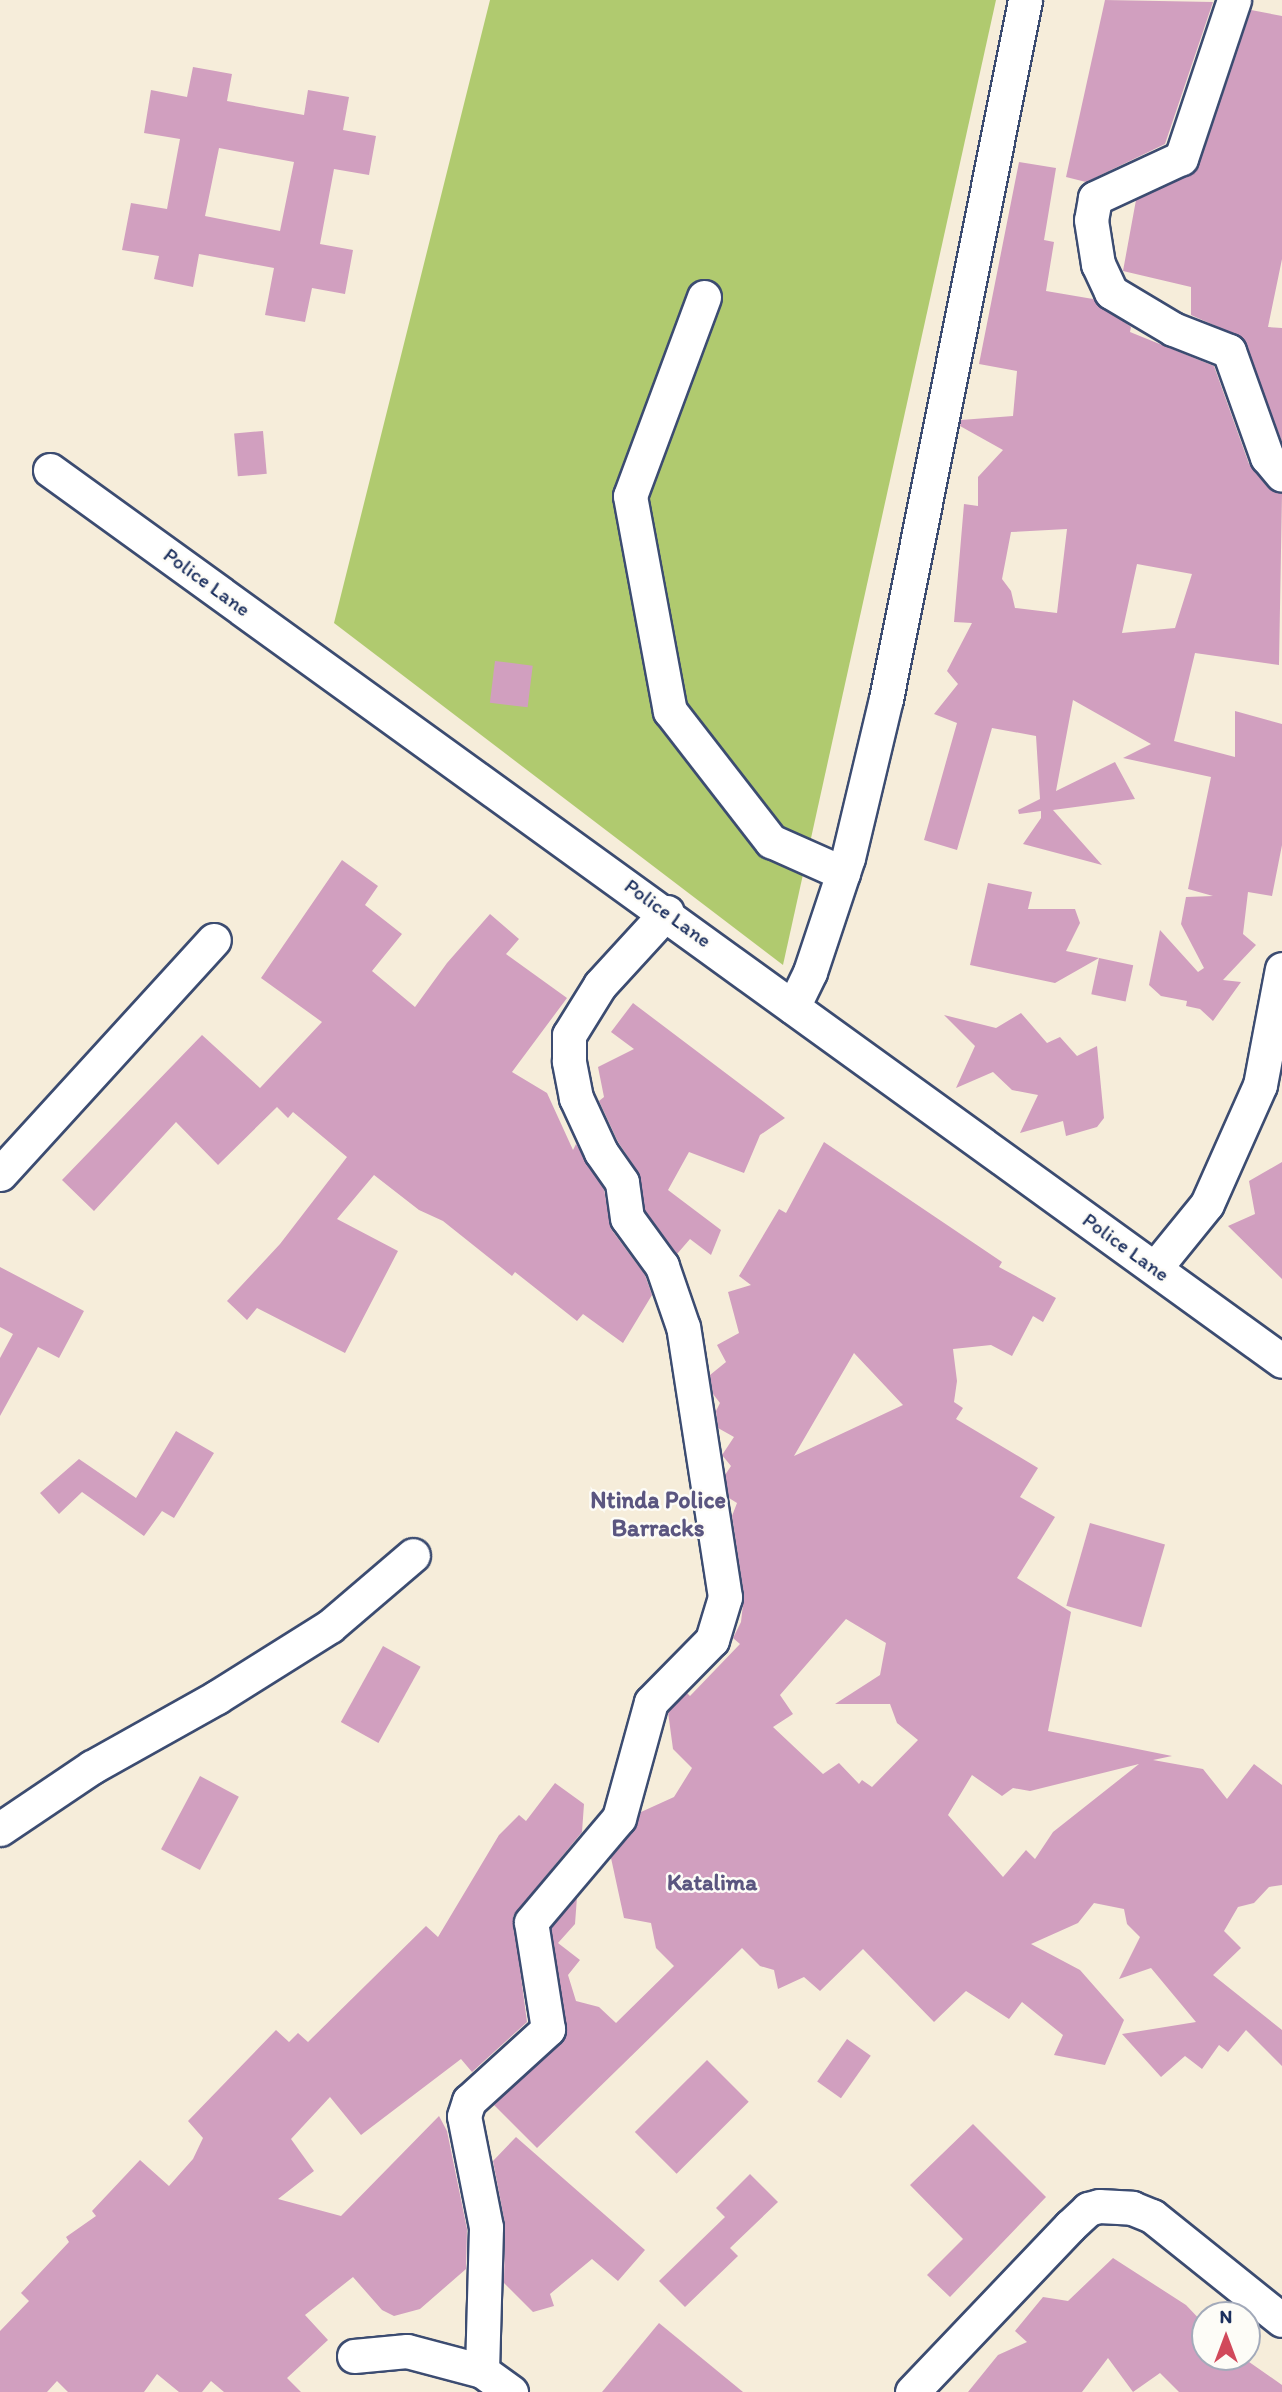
<!DOCTYPE html>
<style>
body{margin:0}
#map{position:relative;width:1282px;height:2392px;overflow:hidden;background:#f6edda;font-family:Itim,sans-serif}
div>[style]{position:absolute}
[style*='--x']{left:calc(var(--x)*1px);top:calc(var(--y)*1px);width:calc(var(--w)*1px);rotate:calc(var(--a)*1deg)}
.green>*{inset:0;background:#b0ca6f}
.building>*{inset:0;background:#d19fbf;transform-origin:0 0}
.roads{filter:drop-shadow(2px 0 #3c4c71) drop-shadow(-2px 0 #3c4c71) drop-shadow(0 2px #3c4c71) drop-shadow(0 -2px #3c4c71)}
.minor>*{height:33px;margin:-16.5px;padding:0 16.5px;transform-origin:16.5px;border-radius:16.5px;background:#fff}
span{translate:-50% -50%;white-space:nowrap;text-align:center;line-height:1.15;-webkit-text-stroke:5px #fdfcf7;paint-order:stroke}
.street-label{font-size:21px;color:#1b2f5e}
.neighbourhood-label{font-size:23px;color:#5b5680;font-weight:700}
.quarter-label{font-size:24px;color:#5b5680;font-weight:700}
.north{position:absolute;left:1191px;top:2301px;width:70px;height:70px;box-sizing:border-box;background:#fdfcf7;border:2px solid #a3aaba;border-radius:50%;rotate:0deg;font-size:19px;font-weight:700;line-height:28px;text-align:center;color:#1b2f5e}
.north::after{content:'';display:block;margin:auto;width:24px;height:32px;background:#d1495b;clip-path:polygon(50% 0,100% 100%,50% 72%,0 100%)}
</style>
<div id="map">
<div class="green">
<i style="clip-path:polygon(490px 0,996px 0,783px 965px,334px 623px)"></i>
</div>
<div class="building">
<i style="clip-path:polygon(1105px 0,1213px 2px,1165px 144px,1086px 182px,1066px 177px)"></i>
<i style="clip-path:polygon(1251px 10px,1282px 16px,1282px 259px,1268px 327px,1282px 328px,1282px 442px,1243px 338px,1191px 315px,1191px 287px,1123px 271px,1136px 200px,1189px 175px,1199px 165px)"></i>
<i style="clip-path:polygon(evenodd,193px 67px,232px 74px,227px 101px,304px 115px,308px 90px,349px 97px,343px 130px,376px 136px,369px 175px,334px 169px,320px 244px,353px 250px,345px 294px,312px 288px,305px 322px,265px 315px,274px 268px,199px 254px,193px 287px,154px 279px,159px 256px,122px 250px,131px 203px,167px 209px,180px 139px,144px 133px,151px 90px,187px 97px,193px 67px,219px 148px,294px 162px,280px 231px,205px 216px,219px 148px)"></i>
<i style="clip-path:polygon(evenodd,1019px 162px,1056px 168px,1044px 240px,1054px 242px,1046px 291px,1093px 299px,1131px 327px,1130px 332px,1214px 366px,1249px 464px,1268px 488px,1282px 494px,1279px 665px,1195px 653px,1174px 741px,1235px 757px,1235px 711px,1282px 724px,1282px 845px,1272px 896px,1248px 892px,1243px 934px,1256px 945px,1223px 980px,1241px 982px,1213px 1021px,1200px 1009px,1186px 1006px,1187px 1001px,1161px 996px,1149px 985px,1160px 930px,1198px 972px,1204px 968px,1181px 924px,1186px 897px,1213px 896px,1188px 889px,1211px 777px,1123px 758px,1151px 744px,1073px 700px,1056px 791px,1115px 762px,1135px 799px,1053px 810px,1102px 865px,1023px 844px,1041px 818px,1041px 811px,1019px 814px,1018px 810px,1040px 799px,1036px 736px,992px 728px,957px 850px,924px 840px,957px 723px,934px 714px,958px 684px,947px 671px,972px 623px,954px 622px,964px 504px,978px 506px,978px 477px,1003px 450px,960px 426px,961px 420px,1013px 416px,1017px 371px,979px 364px,1019px 162px,1067px 529px,1057px 613px,1015px 608px,1011px 591px,1002px 579px,1011px 532px,1067px 529px,1019px 162px,1137px 564px,1192px 574px,1175px 628px,1122px 633px,1137px 564px)"></i>
<i style="left:263px;top:431px;width:43px;height:29px;rotate:85deg"></i>
<i style="left:495px;top:661px;width:38px;height:42px;rotate:7deg"></i>
<i style="clip-path:polygon(342px 860px,378px 886px,365px 905px,402px 934px,372px 971px,415px 1007px,447px 963px,490px 914px,519px 939px,506px 954px,567px 998px,512px 1072px,547px 1093px,573px 1150px,576px 1144px,604px 1189px,611px 1229px,645px 1275px,652px 1295px,623px 1343px,583px 1314px,577px 1321px,515px 1272px,512px 1276px,443px 1221px,419px 1210px,374px 1175px,337px 1219px,398px 1251px,345px 1353px,257px 1308px,247px 1320px,227px 1301px,280px 1244px,347px 1157px,293px 1112px,288px 1118px,277px 1107px,218px 1165px,176px 1122px,94px 1211px,62px 1180px,202px 1035px,260px 1088px,322px 1022px,261px 978px)"></i>
<i style="clip-path:polygon(988px 883px,1032px 892px,1028px 909px,1075px 909px,1080px 923px,1066px 951px,1099px 958px,1055px 983px,970px 965px)"></i>
<i style="left:1099px;top:958px;width:35px;height:37px;rotate:12deg"></i>
<i style="clip-path:polygon(633px 1003px,785px 1118px,760px 1135px,744px 1173px,689px 1152px,668px 1190px,721px 1230px,711px 1255px,690px 1239px,677px 1254px,645px 1211px,638px 1172px,618px 1142px,599px 1101px,604px 1097px,598px 1067px,634px 1049px,611px 1032px)"></i>
<i style="clip-path:polygon(1021px 1013px,1047px 1043px,1060px 1037px,1077px 1056px,1097px 1046px,1104px 1118px,1097px 1127px,1066px 1136px,1063px 1121px,1020px 1133px,1038px 1095px,1012px 1090px,993px 1072px,956px 1088px,975px 1046px,944px 1015px,996px 1028px)"></i>
<i style="clip-path:polygon(evenodd,824px 1142px,1002px 1262px,999px 1267px,1056px 1298px,1043px 1322px,1033px 1316px,1012px 1356px,991px 1345px,953px 1349px,957px 1381px,954px 1402px,963px 1408px,956px 1419px,1038px 1468px,1020px 1497px,1055px 1517px,1017px 1578px,1071px 1612px,1048px 1731px,1172px 1756px,1153px 1760px,1203px 1769px,1227px 1799px,1254px 1764px,1282px 1785px,1282px 1885px,1269px 1887px,1254px 1903px,1238px 1907px,1224px 1931px,1241px 1948px,1213px 1975px,1282px 2030px,1282px 2066px,1246px 2030px,1228px 2052px,1219px 2045px,1202px 2069px,1185px 2056px,1161px 2077px,1122px 2034px,1196px 2022px,1151px 1968px,1119px 1979px,1140px 1937px,1127px 1924px,1124px 1909px,1094px 1903px,1078px 1923px,1031px 1944px,1080px 1970px,1124px 2020px,1105px 2065px,1054px 2055px,1063px 2035px,1022px 2002px,1009px 2019px,966px 1991px,934px 2022px,863px 1949px,820px 1991px,804px 1977px,778px 1989px,774px 1970px,760px 1966px,742px 1948px,537px 2148px,494px 2105px,566px 2035px,551px 1928px,577px 1897px,575px 1924px,558px 1943px,580px 1960px,568px 1975px,576px 2001px,599px 2007px,616px 2023px,674px 1966px,656px 1948px,651px 1923px,624px 1918px,611px 1858px,634px 1830px,641px 1812px,674px 1797px,692px 1768px,673px 1749px,668px 1712px,687px 1693px,690px 1696px,740px 1644px,733px 1638px,741px 1622px,744px 1595px,732px 1516px,737px 1503px,729px 1498px,725px 1475px,731px 1466px,722px 1455px,734px 1437px,718px 1428px,716px 1411px,720px 1403px,713px 1394px,710px 1375px,726px 1362px,717px 1345px,739px 1333px,728px 1292px,751px 1285px,739px 1276px,779px 1209px,786px 1213px,824px 1142px,854px 1353px,903px 1405px,794px 1456px,854px 1353px,824px 1142px,846px 1619px,886px 1643px,880px 1675px,835px 1704px,890px 1704px,897px 1723px,918px 1740px,872px 1787px,862px 1780px,859px 1784px,839px 1763px,823px 1774px,773px 1727px,793px 1714px,780px 1695px,846px 1619px,824px 1142px,1139px 1764px,1053px 1832px,1035px 1859px,1026px 1850px,1003px 1877px,948px 1815px,972px 1775px,1002px 1796px,1013px 1788px,1030px 1791px,1139px 1764px)"></i>
<i style="clip-path:polygon(1282px 1162px,1282px 1279px,1228px 1226px,1255px 1214px,1249px 1181px)"></i>
<i style="clip-path:polygon(0 1267px,84px 1311px,59px 1358px,38px 1347px,0 1416px,0 1358px,13px 1334px,0 1327px)"></i>
<i style="clip-path:polygon(176px 1431px,214px 1453px,174px 1518px,162px 1511px,144px 1536px,82px 1492px,59px 1514px,40px 1493px,79px 1459px,136px 1498px)"></i>
<i style="left:1090px;top:1523px;width:78px;height:86px;rotate:16deg"></i>
<i style="left:383px;top:1646px;width:43px;height:87px;rotate:29deg"></i>
<i style="left:200px;top:1776px;width:44px;height:83px;rotate:28deg"></i>
<i style="clip-path:polygon(555px 1783px,584px 1804px,582px 1832px,513px 1916px,527px 2022px,472px 2072px,461px 2059px,361px 2135px,330px 2097px,291px 2139px,314px 2171px,278px 2199px,341px 2216px,439px 2116px,447px 2131px,467px 2229px,466px 2269px,420px 2309px,394px 2316px,382px 2310px,353px 2277px,305px 2315px,328px 2340px,287px 2378px,301px 2392px,224px 2392px,211px 2381px,202px 2392px,179px 2392px,157px 2374px,144px 2392px,68px 2392px,57px 2381px,47px 2392px,0 2392px,0 2331px,29px 2301px,21px 2293px,69px 2242px,66px 2237px,96px 2216px,92px 2211px,140px 2160px,169px 2186px,193px 2159px,203px 2138px,188px 2121px,276px 2030px,289px 2042px,298px 2033px,308px 2042px,426px 1926px,438px 1937px,499px 1835px,519px 1815px,526px 1821px)"></i>
<i style="left:847px;top:2039px;width:29px;height:52px;rotate:35deg"></i>
<i style="left:707px;top:2060px;width:59px;height:102px;rotate:45deg"></i>
<i style="clip-path:polygon(973px 2124px,1046px 2197px,950px 2297px,927px 2275px,963px 2239px,910px 2185px)"></i>
<i style="clip-path:polygon(516px 2137px,645px 2250px,618px 2281px,592px 2259px,550px 2294px,554px 2306px,533px 2312px,504px 2283px,505px 2224px,493px 2161px)"></i>
<i style="clip-path:polygon(750px 2174px,778px 2202px,730px 2248px,738px 2256px,685px 2307px,659px 2281px,725px 2217px,716px 2208px)"></i>
<i style="clip-path:polygon(1113px 2258px,1186px 2305px,1205px 2325px,1205px 2357px,1242px 2357px,1282px 2385px,1282px 2392px,1179px 2392px,1160px 2373px,1133px 2392px,1108px 2358px,1082px 2392px,968px 2392px,998px 2355px,1027px 2342px,1015px 2331px,1043px 2297px,1068px 2301px)"></i>
<i style="clip-path:polygon(659px 2323px,743px 2392px,602px 2392px)"></i>
</div>
<div class="roads">
<div class="minor">
<i style="--x:1234;--y:0;--w:167;--a:108.5"></i>
<i style="--x:1181;--y:158;--w:95;--a:155.1"></i>
<i style="--x:1095;--y:198;--w:22;--a:100"></i>
<i style="--x:1091;--y:220;--w:45;--a:81"></i>
<i style="--x:1098;--y:264;--w:31;--a:65"></i>
<i style="--x:1111;--y:292;--w:72;--a:30.8"></i>
<i style="--x:1173;--y:329;--w:60;--a:21.4"></i>
<i style="--x:1229;--y:351;--w:113;--a:70.3"></i>
<i style="--x:1267;--y:457;--w:23;--a:50"></i>
<i style="--x:704;--y:297;--w:212;--a:110.4"></i>
<i style="--x:630;--y:496;--w:219;--a:79.5"></i>
<i style="--x:670;--y:711;--w:165;--a:52.2"></i>
<i style="--x:771;--y:841;--w:79;--a:24"></i>
<i style="--x:50;--y:470;--w:1520;--a:35.87"></i>
<i style="--x:793;--y:1007;--w:39;--a:-64"></i>
<i style="--x:810;--y:972;--w:120;--a:-71.6"></i>
<i style="--x:848;--y:858;--w:163;--a:-76.6"></i>
<i style="--x:886;--y:699;--w:713;--a:-78.75"></i>
<i style="--x:0;--y:1174;--w:317;--a:-47.6"></i>
<i style="--x:1155;--y:1268;--w:82;--a:-50.9"></i>
<i style="--x:1207;--y:1204;--w:130;--a:-66"></i>
<i style="--x:1260;--y:1085;--w:118;--a:-79.3"></i>
<i style="--x:0;--y:1829;--w:111;--a:-34"></i>
<i style="--x:92;--y:1767;--w:143;--a:-29.2"></i>
<i style="--x:217;--y:1697;--w:133;--a:-32.1"></i>
<i style="--x:330;--y:1626;--w:109;--a:-40.5"></i>
<i style="--x:354;--y:2356;--w:53;--a:-5.4"></i>
<i style="--x:407;--y:2351;--w:78;--a:14.9"></i>
<i style="--x:482;--y:2371;--w:36;--a:36"></i>
<i style="--x:482;--y:2371;--w:144;--a:-88.4"></i>
<i style="--x:486;--y:2227;--w:113;--a:-101.2"></i>
<i style="--x:464;--y:2116;--w:16;--a:-72"></i>
<i style="--x:469;--y:2101;--w:107;--a:-42.3"></i>
<i style="--x:548;--y:2029;--w:108;--a:-99"></i>
<i style="--x:531;--y:1922;--w:136;--a:-49.8"></i>
<i style="--x:619;--y:1818;--w:120;--a:-74.6"></i>
<i style="--x:651;--y:1702;--w:87;--a:-45.5"></i>
<i style="--x:712;--y:1640;--w:45;--a:-73.2"></i>
<i style="--x:725;--y:1597;--w:273;--a:-98.8"></i>
<i style="--x:683;--y:1327;--w:65;--a:-109"></i>
<i style="--x:662;--y:1266;--w:59;--a:-126.1"></i>
<i style="--x:627;--y:1218;--w:36;--a:-98"></i>
<i style="--x:622;--y:1182;--w:37;--a:-125"></i>
<i style="--x:601;--y:1152;--w:60;--a:-114.8"></i>
<i style="--x:576;--y:1098;--w:38;--a:-101"></i>
<i style="--x:569;--y:1061;--w:26;--a:-90"></i>
<i style="--x:569;--y:1035;--w:59;--a:-58.2"></i>
<i style="--x:600;--y:985;--w:99;--a:-47.5"></i>
<i style="--x:912;--y:2392;--w:229;--a:-46.4"></i>
<i style="--x:1070;--y:2226;--w:25;--a:-43"></i>
<i style="--x:1088;--y:2209;--w:11;--a:-15"></i>
<i style="--x:1099;--y:2206;--w:33;--a:3"></i>
<i style="--x:1132;--y:2208;--w:22;--a:22"></i>
<i style="--x:1152;--y:2216;--w:166;--a:38.7"></i>
</div>
</div>
<div class="street-label">
<span style="left:207px;top:582px;rotate:36deg">Police Lane</span>
<span style="left:668px;top:913px;rotate:36deg">Police Lane</span>
<span style="left:1126px;top:1247px;rotate:36deg">Police Lane</span>
</div>
<div class="neighbourhood-label">
<span style="left:712px;top:1882px">Katalima</span>
</div>
<div class="quarter-label">
<span style="left:658px;top:1514px">Ntinda Police<br>Barracks</span>
</div>
<div class="north">N</div>
</div>
